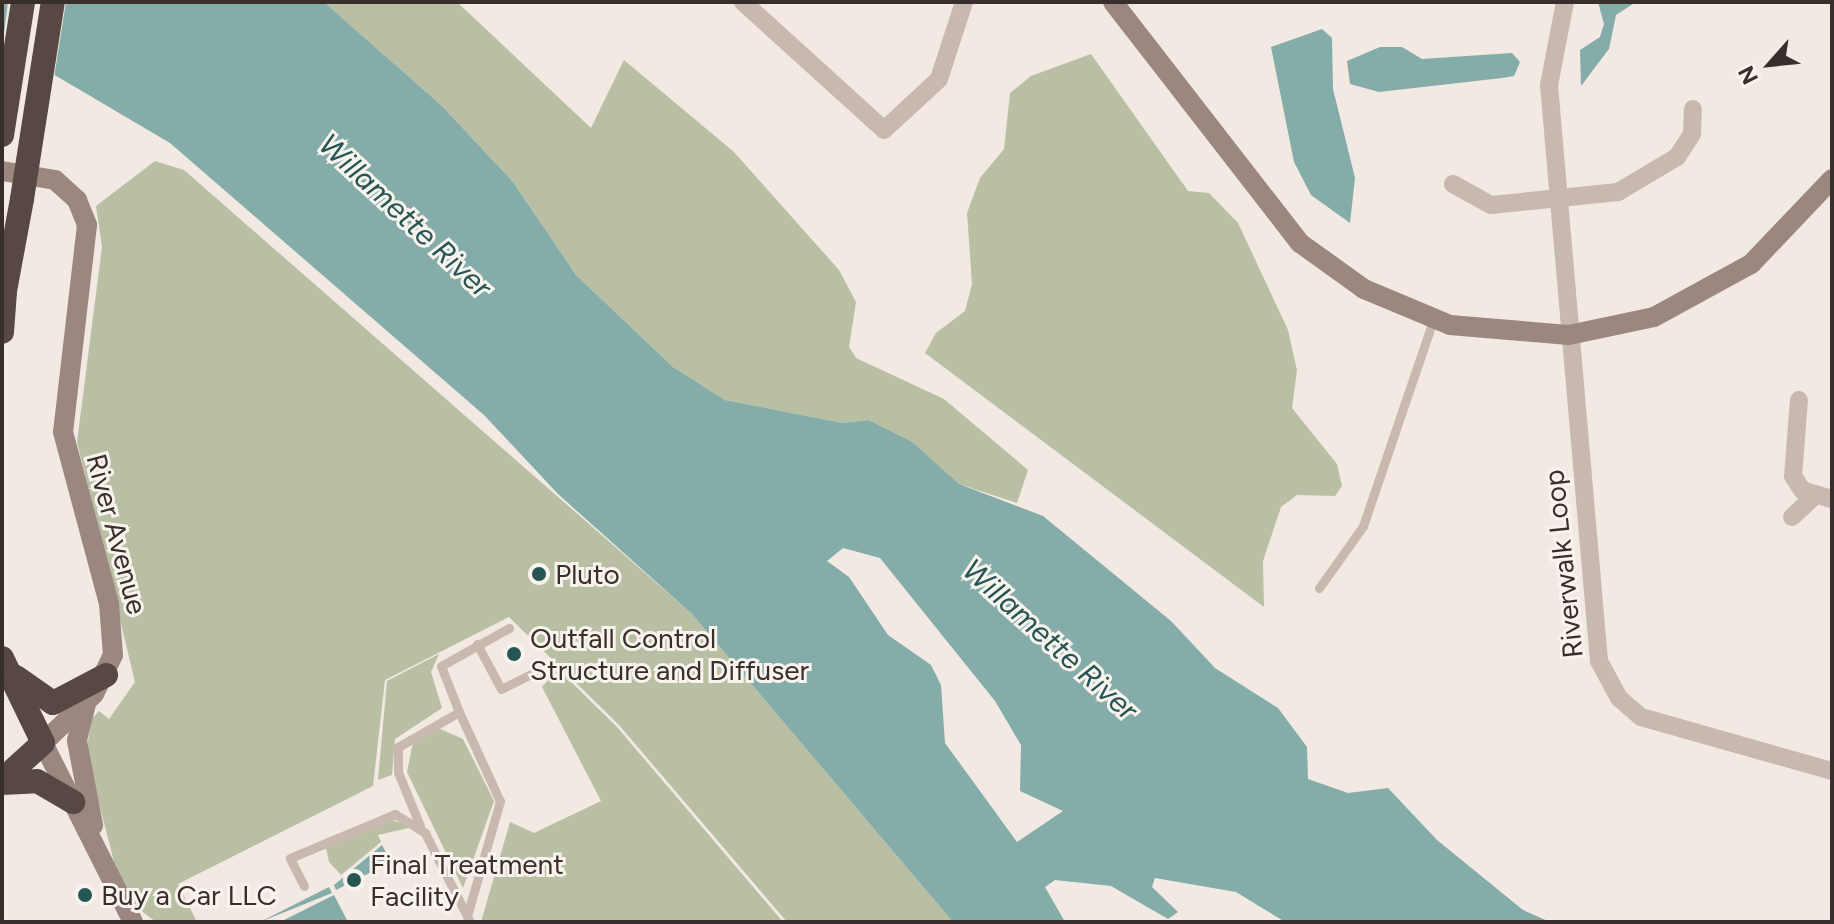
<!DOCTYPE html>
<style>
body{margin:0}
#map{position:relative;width:1834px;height:924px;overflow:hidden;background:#f1e9e2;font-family:Figtree,sans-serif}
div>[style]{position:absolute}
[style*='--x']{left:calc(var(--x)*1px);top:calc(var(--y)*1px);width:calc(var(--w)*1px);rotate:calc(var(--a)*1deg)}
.green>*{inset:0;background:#b9bfa3}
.water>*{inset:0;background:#84aca9}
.pier>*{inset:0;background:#f1e9e2}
.lane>*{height:9px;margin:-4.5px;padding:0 4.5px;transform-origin:4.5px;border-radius:4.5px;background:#c9b8af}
.street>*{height:18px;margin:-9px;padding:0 9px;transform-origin:9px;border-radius:9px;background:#c9b8af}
.secondary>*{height:20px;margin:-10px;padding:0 10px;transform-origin:10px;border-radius:10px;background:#9c8780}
.highway>*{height:24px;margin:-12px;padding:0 12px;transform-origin:12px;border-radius:12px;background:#584844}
.highway-bridge>*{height:24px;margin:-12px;padding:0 12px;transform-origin:12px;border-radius:12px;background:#584844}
.dots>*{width:22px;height:22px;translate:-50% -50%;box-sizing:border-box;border:4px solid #f9f3ee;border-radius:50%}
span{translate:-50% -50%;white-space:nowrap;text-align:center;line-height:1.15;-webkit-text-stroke:6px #f9f3ee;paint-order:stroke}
.street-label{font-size:28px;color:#382f2c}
.poi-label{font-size:28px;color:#382f2c}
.left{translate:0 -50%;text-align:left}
.water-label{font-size:30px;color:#265654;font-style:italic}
.frame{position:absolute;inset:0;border:4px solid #382f2c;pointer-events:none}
.north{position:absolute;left:1730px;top:24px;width:80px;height:80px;-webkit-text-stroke:6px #f9f3ee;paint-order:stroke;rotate:243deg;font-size:22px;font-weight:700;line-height:32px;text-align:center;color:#382f2c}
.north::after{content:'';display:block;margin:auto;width:28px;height:36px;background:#382f2c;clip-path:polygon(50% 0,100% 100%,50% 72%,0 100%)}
</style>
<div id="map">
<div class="green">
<i style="clip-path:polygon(324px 2px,457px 2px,591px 128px,624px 60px,734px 152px,839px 270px,856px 302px,849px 347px,856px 358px,944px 399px,1028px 470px,1017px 503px,959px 484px,868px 420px,843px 423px,725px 400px,673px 367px,576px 275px,513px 182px,442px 106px)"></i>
<i style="clip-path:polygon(1091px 54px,1188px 191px,1209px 193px,1238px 223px,1288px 330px,1297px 370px,1292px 408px,1337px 464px,1342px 486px,1335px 496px,1297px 495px,1281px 507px,1263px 561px,1264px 607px,925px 353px,936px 333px,965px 311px,972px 284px,967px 213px,980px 178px,1004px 149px,1010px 93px,1031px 76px)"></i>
<i style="clip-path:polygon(155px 161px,184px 170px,692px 614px,953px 922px,787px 922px,619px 725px,509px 617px,385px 680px,373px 786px,178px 884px,197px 922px,156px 922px,135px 906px,114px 862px,86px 752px,92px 719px,99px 711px,109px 719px,135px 682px,77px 442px,102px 247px,96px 206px)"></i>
<i style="clip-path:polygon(439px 654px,431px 672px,442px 708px,395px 739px,392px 775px,378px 780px,387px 681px)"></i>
<i style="clip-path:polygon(558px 669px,617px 727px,783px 922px,481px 922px,510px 822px,534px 833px,601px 801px,542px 687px)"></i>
<i style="clip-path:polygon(438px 728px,463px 739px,494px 801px,463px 888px,407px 772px,413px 742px)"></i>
<i style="clip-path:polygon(389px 819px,413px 827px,378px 835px,381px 842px,341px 875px,329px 862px,326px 847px)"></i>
</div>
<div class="water">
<i style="clip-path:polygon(evenodd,2px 2px,324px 2px,442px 106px,513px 182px,576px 275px,673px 367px,725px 400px,843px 423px,868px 420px,912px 442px,959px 484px,1043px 516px,1171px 621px,1215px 668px,1278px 708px,1307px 747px,1308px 779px,1348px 793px,1388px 788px,1437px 840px,1523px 910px,1550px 922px,1285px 922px,1236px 892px,1155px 878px,1152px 887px,1178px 912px,1168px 919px,1111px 886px,1055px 880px,1045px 887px,1065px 922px,953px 922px,692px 614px,558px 494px,484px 415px,170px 143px,2px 44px,2px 2px,843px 548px,880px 558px,995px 701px,1021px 745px,1020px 791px,1063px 811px,1017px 842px,945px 743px,941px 685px,931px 665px,888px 635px,849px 577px,827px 561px,843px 548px)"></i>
<i style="clip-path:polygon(1598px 2px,1636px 2px,1616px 15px,1609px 49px,1581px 86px,1580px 50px,1600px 37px,1604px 24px)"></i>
<i style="clip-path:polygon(1322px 29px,1332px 38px,1333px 89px,1355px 178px,1350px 223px,1311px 195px,1294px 162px,1271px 47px)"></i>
<i style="clip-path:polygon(1380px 47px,1402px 47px,1422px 59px,1512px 53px,1520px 62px,1514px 76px,1502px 78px,1379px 92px,1350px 84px,1347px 61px)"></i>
<i style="clip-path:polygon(382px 845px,391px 862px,336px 890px,334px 885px)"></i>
<i style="clip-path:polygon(329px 887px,332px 893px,260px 922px)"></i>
<i style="clip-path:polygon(334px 895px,348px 922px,280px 922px)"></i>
</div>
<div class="pier">
<i style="clip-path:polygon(8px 2px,66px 2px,53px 84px,2px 49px)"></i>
</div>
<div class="lane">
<i style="--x:1319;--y:588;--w:76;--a:-54.6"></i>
<i style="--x:1363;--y:526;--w:218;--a:-71.2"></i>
<i style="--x:477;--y:644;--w:51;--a:61.9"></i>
<i style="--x:501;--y:689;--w:51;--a:-26.6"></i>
<i style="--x:459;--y:712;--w:49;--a:-111.4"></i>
<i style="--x:441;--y:666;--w:78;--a:-29.2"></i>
<i style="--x:420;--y:826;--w:58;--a:-112.2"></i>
<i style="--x:398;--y:772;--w:25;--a:-90"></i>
<i style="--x:398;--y:747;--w:70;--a:-29.8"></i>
<i style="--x:459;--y:712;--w:98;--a:65.3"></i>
<i style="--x:500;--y:801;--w:120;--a:106"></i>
<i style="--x:304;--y:886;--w:31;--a:-117"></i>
<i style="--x:290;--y:858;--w:114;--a:-22.7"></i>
<i style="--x:395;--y:814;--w:36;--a:32"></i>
<i style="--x:425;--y:833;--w:100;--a:63.2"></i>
</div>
<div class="street">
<i style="--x:743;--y:2;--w:190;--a:42.2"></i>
<i style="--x:884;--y:130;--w:75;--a:-42.8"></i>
<i style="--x:939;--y:79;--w:81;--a:-72"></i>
<i style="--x:1565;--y:2;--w:85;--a:100.9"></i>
<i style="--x:1549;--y:85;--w:578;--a:85.04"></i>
<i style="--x:1599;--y:661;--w:42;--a:61.6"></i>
<i style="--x:1619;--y:698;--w:29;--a:41"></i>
<i style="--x:1641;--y:717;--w:198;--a:15.8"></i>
<i style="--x:1453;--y:184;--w:43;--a:28.9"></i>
<i style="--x:1491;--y:205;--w:128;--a:-5.8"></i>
<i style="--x:1618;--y:192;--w:69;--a:-30.7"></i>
<i style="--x:1677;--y:157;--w:27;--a:-57"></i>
<i style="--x:1692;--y:134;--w:25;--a:-88"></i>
<i style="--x:1799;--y:400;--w:76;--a:94.5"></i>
<i style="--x:1793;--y:476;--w:17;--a:57"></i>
<i style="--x:1802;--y:490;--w:31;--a:17"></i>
<i style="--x:1792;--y:517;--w:33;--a:-43"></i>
</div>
<div class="secondary">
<i style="--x:1113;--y:2;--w:305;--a:52.2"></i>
<i style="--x:1300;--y:243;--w:79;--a:35.7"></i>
<i style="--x:1364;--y:289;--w:93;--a:22.7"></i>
<i style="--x:1450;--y:325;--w:119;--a:4.8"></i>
<i style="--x:1569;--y:335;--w:87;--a:-12"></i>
<i style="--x:1654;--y:317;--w:111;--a:-28.7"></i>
<i style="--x:1751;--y:264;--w:117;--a:-46.4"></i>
<i style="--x:2;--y:171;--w:54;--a:9.6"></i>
<i style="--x:55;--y:180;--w:30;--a:42"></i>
<i style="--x:77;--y:200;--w:27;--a:68"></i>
<i style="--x:87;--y:225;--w:208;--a:96.6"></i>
<i style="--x:63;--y:432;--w:178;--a:75"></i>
<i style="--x:109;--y:604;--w:51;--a:85.5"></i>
<i style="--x:113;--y:655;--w:43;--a:116"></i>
<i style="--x:94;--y:694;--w:71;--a:136.1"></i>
<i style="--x:43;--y:743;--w:200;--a:63.3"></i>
<i style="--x:86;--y:704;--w:38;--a:104"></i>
<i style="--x:77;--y:741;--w:86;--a:79.2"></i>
</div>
<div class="highway">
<i style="--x:2;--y:135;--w:135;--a:-81"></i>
<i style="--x:2;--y:307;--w:110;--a:-79.5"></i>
<i style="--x:2;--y:332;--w:41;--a:-85.8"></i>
<i style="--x:2;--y:658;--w:94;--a:64.2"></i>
<i style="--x:43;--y:743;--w:55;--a:137.9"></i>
<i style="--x:16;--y:677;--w:45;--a:35.1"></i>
<i style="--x:53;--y:703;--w:60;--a:-27.8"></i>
<i style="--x:2;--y:783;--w:35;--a:-3"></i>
<i style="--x:37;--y:781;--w:42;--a:30.3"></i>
</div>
<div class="highway-bridge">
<i style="--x:22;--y:199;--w:199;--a:-81.1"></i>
</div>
<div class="dots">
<i style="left:539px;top:574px;background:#265654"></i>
<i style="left:514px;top:654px;background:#265654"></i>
<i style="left:354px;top:880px;background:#265654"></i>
<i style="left:85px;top:895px;background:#265654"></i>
</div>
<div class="street-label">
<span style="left:117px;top:534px;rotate:75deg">River Avenue</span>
<span style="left:1563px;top:564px;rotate:-96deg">Riverwalk Loop</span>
</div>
<div class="poi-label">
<span class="left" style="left:555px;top:574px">Pluto</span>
<span class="left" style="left:530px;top:654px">Outfall Control<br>Structure and Diffuser</span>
<span class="left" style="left:370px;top:880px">Final Treatment<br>Facility</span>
<span class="left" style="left:101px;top:895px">Buy a Car LLC</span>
</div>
<div class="water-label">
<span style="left:405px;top:216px;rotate:43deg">Willamette River</span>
<span style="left:1050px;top:640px;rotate:42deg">Willamette River</span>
</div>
<div class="frame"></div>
<div class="north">N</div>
</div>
